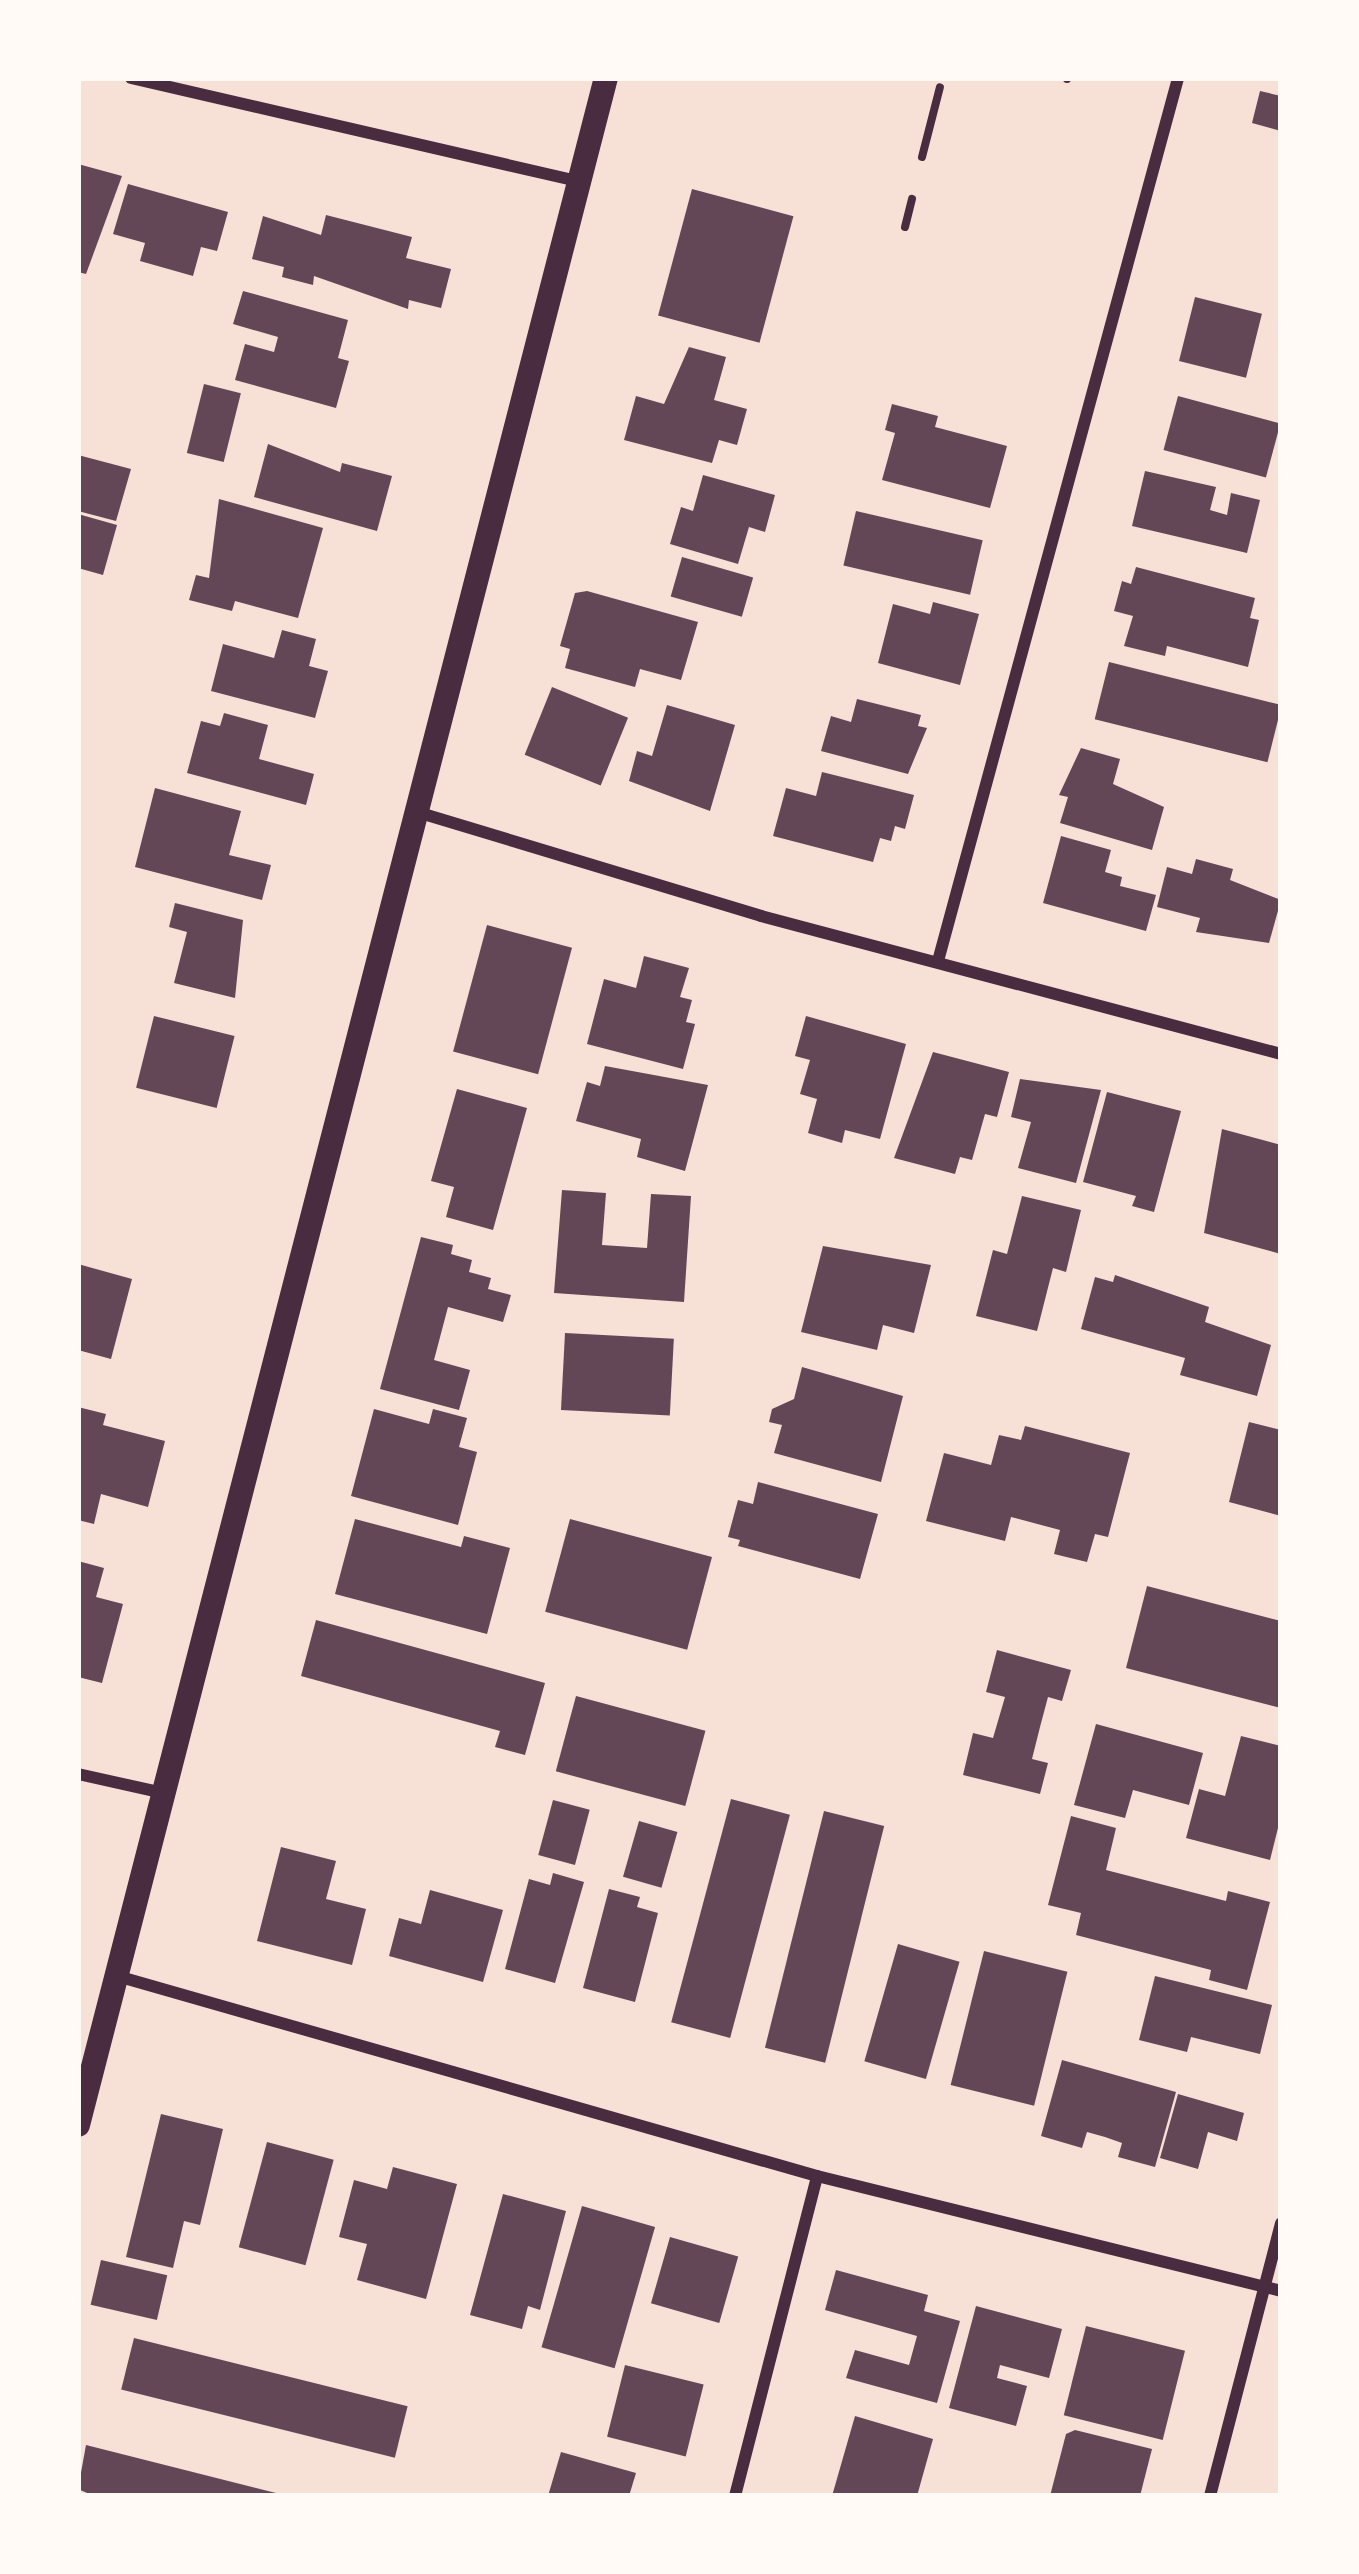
<!DOCTYPE html>
<style>
body{margin:0}
#map{position:relative;width:1359px;height:2574px;overflow:hidden;background:#f7e1d7;font-family:Montserrat,sans-serif}
div>[style]{position:absolute}
[style*='--x']{left:calc(var(--x)*1px);top:calc(var(--y)*1px);width:calc(var(--w)*1px);rotate:calc(var(--a)*1deg)}
.building>*{inset:0;background:#644757;transform-origin:0 0}
.path>*{height:8px;margin:-4px;padding:0 4px;transform-origin:4px;border-radius:4px;background:#4a2c40}
.minor>*{height:12px;margin:-6px;padding:0 6px;transform-origin:6px;border-radius:6px;background:#4a2c40}
.secondary>*{height:24px;margin:-12px;padding:0 12px;transform-origin:12px;border-radius:12px;background:#4a2c40}
span{translate:-50% -50%;white-space:nowrap;text-align:center;line-height:1.15;-webkit-text-stroke:12px #fffaf5;paint-order:stroke}
.frame{position:absolute;inset:0;border:81px solid #fffaf5;pointer-events:none}
</style>
<div id="map">
<div class="building">
<i style="clip-path:polygon(1260px 91px,1281px 96px,1281px 131px,1252px 123px)"></i>
<i style="clip-path:polygon(78px 164px,122px 176px,86px 274px,78px 272px)"></i>
<i style="clip-path:polygon(128px 184px,228px 212px,217px 251px,201px 247px,193px 276px,140px 261px,145px 243px,113px 234px)"></i>
<i style="left:692px;top:189px;width:105px;height:131px;rotate:15deg"></i>
<i style="clip-path:polygon(326px 215px,412px 237px,406px 258px,451px 269px,441px 308px,409px 300px,408px 309px,314px 276px,313px 285px,282px 277px,284px 267px,252px 259px,263px 216px,321px 235px)"></i>
<i style="clip-path:polygon(243px 291px,348px 320px,338px 358px,349px 361px,336px 408px,235px 380px,245px 344px,274px 352px,278px 337px,233px 324px)"></i>
<i style="left:1195px;top:297px;width:69px;height:66px;rotate:14deg"></i>
<i style="clip-path:polygon(689px 347px,726px 357px,714px 400px,747px 409px,737px 445px,719px 440px,712px 463px,624px 440px,636px 396px,664px 404px)"></i>
<i style="left:204px;top:384px;width:38px;height:71px;rotate:14deg"></i>
<i style="left:1178px;top:396px;width:106px;height:56px;rotate:15deg"></i>
<i style="clip-path:polygon(892px 404px,938px 416px,935px 427px,1007px 446px,990px 508px,882px 480px,895px 433px,885px 430px)"></i>
<i style="clip-path:polygon(268px 444px,340px 472px,342px 463px,392px 476px,377px 531px,254px 497px)"></i>
<i style="clip-path:polygon(78px 455px,131px 469px,116px 521px,78px 511px)"></i>
<i style="clip-path:polygon(1145px 471px,1216px 487px,1210px 510px,1227px 515px,1231px 493px,1260px 500px,1247px 553px,1132px 526px)"></i>
<i style="clip-path:polygon(703px 475px,775px 495px,765px 532px,749px 527px,738px 564px,670px 544px,681px 507px,693px 511px)"></i>
<i style="clip-path:polygon(219px 499px,323px 528px,298px 618px,235px 601px,232px 611px,189px 600px,196px 575px,209px 578px)"></i>
<i style="left:856px;top:511px;width:130px;height:56px;rotate:13deg"></i>
<i style="clip-path:polygon(78px 514px,117px 525px,103px 575px,78px 568px)"></i>
<i style="left:682px;top:557px;width:74px;height:41px;rotate:16deg"></i>
<i style="clip-path:polygon(1136px 567px,1255px 598px,1250px 618px,1259px 620px,1248px 667px,1167px 646px,1165px 656px,1124px 646px,1133px 616px,1114px 611px,1122px 581px,1131px 584px)"></i>
<i style="clip-path:polygon(587px 591px,698px 622px,681px 680px,640px 669px,635px 687px,565px 668px,570px 649px,560px 646px,575px 593px)"></i>
<i style="clip-path:polygon(933px 602px,979px 614px,960px 685px,878px 663px,893px 604px,930px 614px)"></i>
<i style="clip-path:polygon(282px 630px,316px 639px,309px 666px,328px 671px,315px 718px,211px 691px,223px 644px,274px 658px)"></i>
<i style="left:1109px;top:662px;width:178px;height:59px;rotate:14deg"></i>
<i style="left:552px;top:687px;width:82px;height:73px;rotate:22deg"></i>
<i style="clip-path:polygon(857px 699px,921px 715px,918px 726px,927px 728px,908px 774px,821px 751px,831px 716px,851px 722px)"></i>
<i style="clip-path:polygon(667px 705px,735px 725px,710px 811px,629px 781px,637px 751px,652px 756px)"></i>
<i style="clip-path:polygon(224px 713px,268px 725px,259px 759px,314px 774px,306px 805px,187px 773px,201px 721px,220px 726px)"></i>
<i style="clip-path:polygon(1081px 748px,1120px 759px,1113px 784px,1164px 807px,1152px 850px,1060px 823px,1068px 797px,1059px 795px)"></i>
<i style="clip-path:polygon(822px 772px,914px 795px,905px 829px,895px 826px,891px 841px,880px 838px,873px 862px,773px 836px,786px 788px,816px 796px)"></i>
<i style="clip-path:polygon(155px 788px,241px 811px,229px 855px,271px 865px,262px 900px,135px 867px)"></i>
<i style="clip-path:polygon(1061px 836px,1111px 850px,1105px 872px,1122px 877px,1120px 886px,1156px 895px,1146px 931px,1043px 903px)"></i>
<i style="clip-path:polygon(1196px 859px,1233px 869px,1230px 880px,1281px 900px,1269px 943px,1196px 932px,1200px 918px,1157px 907px,1167px 867px,1192px 874px)"></i>
<i style="clip-path:polygon(175px 903px,243px 920px,235px 998px,174px 983px,187px 932px,169px 927px)"></i>
<i style="left:487px;top:925px;width:88px;height:131px;rotate:15deg"></i>
<i style="clip-path:polygon(644px 956px,689px 968px,680px 997px,692px 1000px,686px 1022px,695px 1024px,683px 1069px,587px 1044px,604px 979px,636px 988px)"></i>
<i style="left:154px;top:1016px;width:83px;height:74px;rotate:14deg"></i>
<i style="clip-path:polygon(806px 1016px,906px 1044px,880px 1139px,845px 1130px,842px 1143px,808px 1133px,817px 1099px,800px 1094px,810px 1060px,795px 1056px)"></i>
<i style="clip-path:polygon(933px 1052px,1009px 1072px,997px 1117px,985px 1114px,972px 1160px,960px 1157px,955px 1174px,894px 1158px)"></i>
<i style="clip-path:polygon(605px 1066px,708px 1085px,685px 1171px,637px 1157px,641px 1139px,576px 1121px,587px 1082px,600px 1086px)"></i>
<i style="clip-path:polygon(1020px 1079px,1101px 1090px,1076px 1183px,1018px 1168px,1031px 1122px,1011px 1117px)"></i>
<i style="clip-path:polygon(457px 1089px,527px 1108px,493px 1230px,446px 1217px,454px 1187px,431px 1181px)"></i>
<i style="clip-path:polygon(1107px 1092px,1181px 1111px,1154px 1212px,1132px 1206px,1136px 1196px,1083px 1182px)"></i>
<i style="clip-path:polygon(1222px 1129px,1281px 1145px,1281px 1254px,1204px 1233px)"></i>
<i style="clip-path:polygon(562px 1190px,606px 1193px,602px 1245px,647px 1248px,651px 1194px,691px 1196px,684px 1302px,554px 1293px)"></i>
<i style="clip-path:polygon(1022px 1196px,1081px 1210px,1066px 1272px,1053px 1268px,1037px 1331px,976px 1316px,993px 1250px,1007px 1254px)"></i>
<i style="clip-path:polygon(421px 1237px,453px 1245px,451px 1254px,472px 1260px,469px 1272px,491px 1278px,488px 1289px,511px 1295px,503px 1322px,448px 1307px,434px 1360px,470px 1370px,459px 1410px,380px 1389px)"></i>
<i style="clip-path:polygon(823px 1246px,931px 1265px,914px 1333px,883px 1325px,877px 1350px,801px 1332px)"></i>
<i style="clip-path:polygon(78px 1264px,132px 1279px,111px 1359px,78px 1350px)"></i>
<i style="clip-path:polygon(1115px 1275px,1209px 1307px,1205px 1322px,1271px 1345px,1257px 1396px,1180px 1375px,1185px 1358px,1081px 1329px,1095px 1277px,1113px 1282px)"></i>
<i style="left:565px;top:1333px;width:109px;height:77px;rotate:3deg"></i>
<i style="clip-path:polygon(802px 1367px,903px 1396px,881px 1482px,774px 1453px,782px 1425px,769px 1422px,772px 1409px,794px 1399px)"></i>
<i style="clip-path:polygon(78px 1407px,106px 1414px,103px 1425px,165px 1441px,148px 1507px,101px 1494px,94px 1524px,78px 1520px)"></i>
<i style="clip-path:polygon(374px 1409px,429px 1424px,433px 1409px,467px 1418px,459px 1447px,477px 1452px,458px 1525px,351px 1496px)"></i>
<i style="clip-path:polygon(1249px 1422px,1281px 1430px,1281px 1516px,1229px 1502px)"></i>
<i style="clip-path:polygon(1025px 1426px,1130px 1453px,1108px 1537px,1095px 1534px,1087px 1562px,1054px 1554px,1060px 1530px,1011px 1517px,1005px 1541px,926px 1521px,944px 1453px,991px 1465px,999px 1435px,1021px 1440px)"></i>
<i style="clip-path:polygon(758px 1482px,878px 1514px,860px 1579px,738px 1546px,740px 1540px,728px 1537px,738px 1500px,753px 1504px)"></i>
<i style="clip-path:polygon(355px 1519px,461px 1547px,464px 1536px,510px 1548px,487px 1634px,335px 1594px)"></i>
<i style="left:570px;top:1519px;width:147px;height:96px;rotate:15deg"></i>
<i style="clip-path:polygon(78px 1561px,104px 1568px,96px 1597px,123px 1604px,102px 1683px,78px 1677px)"></i>
<i style="clip-path:polygon(1147px 1586px,1281px 1621px,1281px 1708px,1126px 1668px)"></i>
<i style="clip-path:polygon(316px 1620px,545px 1683px,525px 1755px,495px 1747px,500px 1731px,301px 1676px)"></i>
<i style="clip-path:polygon(997px 1650px,1071px 1670px,1062px 1701px,1048px 1697px,1040px 1727px,1032px 1759px,1048px 1763px,1040px 1794px,963px 1775px,973px 1733px,993px 1738px,1005px 1697px,986px 1692px)"></i>
<i style="left:576px;top:1696px;width:134px;height:78px;rotate:15deg"></i>
<i style="clip-path:polygon(1096px 1724px,1203px 1753px,1189px 1805px,1133px 1790px,1125px 1818px,1074px 1805px)"></i>
<i style="clip-path:polygon(1241px 1736px,1281px 1746px,1281px 1816px,1270px 1860px,1186px 1838px,1199px 1789px,1225px 1796px)"></i>
<i style="left:731px;top:1799px;width:61px;height:231px;rotate:15deg"></i>
<i style="left:553px;top:1800px;width:38px;height:57px;rotate:15deg"></i>
<i style="left:824px;top:1811px;width:62px;height:244px;rotate:14deg"></i>
<i style="clip-path:polygon(1071px 1816px,1116px 1828px,1106px 1870px,1226px 1901px,1228px 1891px,1270px 1902px,1247px 1990px,1209px 1980px,1211px 1970px,1076px 1935px,1081px 1913px,1048px 1905px)"></i>
<i style="left:639px;top:1821px;width:40px;height:58px;rotate:16deg"></i>
<i style="clip-path:polygon(281px 1847px,336px 1861px,326px 1899px,366px 1909px,352px 1965px,257px 1941px)"></i>
<i style="clip-path:polygon(553px 1873px,584px 1882px,555px 1983px,505px 1969px,529px 1879px,550px 1885px)"></i>
<i style="clip-path:polygon(609px 1889px,640px 1897px,637px 1907px,658px 1913px,635px 2002px,583px 1988px)"></i>
<i style="clip-path:polygon(430px 1890px,503px 1910px,483px 1982px,389px 1956px,399px 1918px,421px 1924px)"></i>
<i style="left:898px;top:1944px;width:64px;height:122px;rotate:16deg"></i>
<i style="left:984px;top:1951px;width:86px;height:138px;rotate:14deg"></i>
<i style="clip-path:polygon(1155px 1976px,1272px 2005px,1260px 2054px,1191px 2037px,1187px 2052px,1139px 2040px)"></i>
<i style="clip-path:polygon(1062px 2060px,1176px 2092px,1155px 2167px,1118px 2157px,1122px 2143px,1105px 2137px,1087px 2132px,1082px 2148px,1041px 2136px)"></i>
<i style="clip-path:polygon(1178px 2094px,1244px 2113px,1237px 2141px,1208px 2132px,1198px 2169px,1160px 2158px)"></i>
<i style="clip-path:polygon(161px 2114px,223px 2129px,200px 2225px,184px 2221px,173px 2268px,126px 2257px)"></i>
<i style="left:267px;top:2142px;width:69px;height:109px;rotate:15deg"></i>
<i style="clip-path:polygon(393px 2167px,457px 2184px,426px 2299px,357px 2280px,367px 2244px,339px 2237px,354px 2180px,387px 2189px)"></i>
<i style="clip-path:polygon(503px 2194px,566px 2211px,540px 2310px,528px 2306px,522px 2329px,470px 2315px)"></i>
<i style="left:582px;top:2206px;width:76px;height:147px;rotate:16deg"></i>
<i style="left:670px;top:2237px;width:71px;height:69px;rotate:16deg"></i>
<i style="left:101px;top:2260px;width:68px;height:46px;rotate:13deg"></i>
<i style="clip-path:polygon(836px 2270px,928px 2295px,924px 2311px,960px 2321px,937px 2403px,846px 2378px,855px 2350px,909px 2365px,917px 2336px,825px 2310px)"></i>
<i style="clip-path:polygon(976px 2306px,1062px 2329px,1049px 2378px,1000px 2365px,997px 2378px,1027px 2386px,1016px 2426px,949px 2408px)"></i>
<i style="left:1086px;top:2326px;width:102px;height:92px;rotate:14deg"></i>
<i style="left:134px;top:2338px;width:282px;height:53px;rotate:14deg"></i>
<i style="left:625px;top:2365px;width:81px;height:74px;rotate:14deg"></i>
<i style="clip-path:polygon(855px 2416px,933px 2439px,917px 2496px,832px 2496px)"></i>
<i style="clip-path:polygon(1075px 2430px,1152px 2449px,1140px 2496px,1050px 2496px,1066px 2434px)"></i>
<i style="clip-path:polygon(86px 2445px,280px 2494px,280px 2496px,94px 2496px,78px 2489px)"></i>
<i style="clip-path:polygon(561px 2452px,636px 2473px,629px 2496px,548px 2496px)"></i>
</div>
<div class="path">
<i style="--x:1067;--y:79;--w:1;--a:-90"></i>
<i style="--x:922;--y:157;--w:72;--a:-75.6"></i>
<i style="--x:905;--y:227;--w:29;--a:-76"></i>
</div>
<div class="minor">
<i style="--x:131;--y:78;--w:458;--a:13"></i>
<i style="--x:417;--y:812;--w:359;--a:16.8"></i>
<i style="--x:761;--y:916;--w:538;--a:14.86"></i>
<i style="--x:938;--y:961;--w:915;--a:-74.79"></i>
<i style="--x:78;--y:1774;--w:87;--a:12.6"></i>
<i style="--x:117;--y:1976;--w:728;--a:15.95"></i>
<i style="--x:817;--y:2176;--w:478;--a:13.9"></i>
<i style="--x:735;--y:2496;--w:330;--a:-75.6"></i>
<i style="--x:1210;--y:2496;--w:282;--a:-75.4"></i>
</div>
<div class="secondary">
<i style="--x:78;--y:2125;--w:2114;--a:-75.54"></i>
</div>
<div class="frame"></div>
</div>
